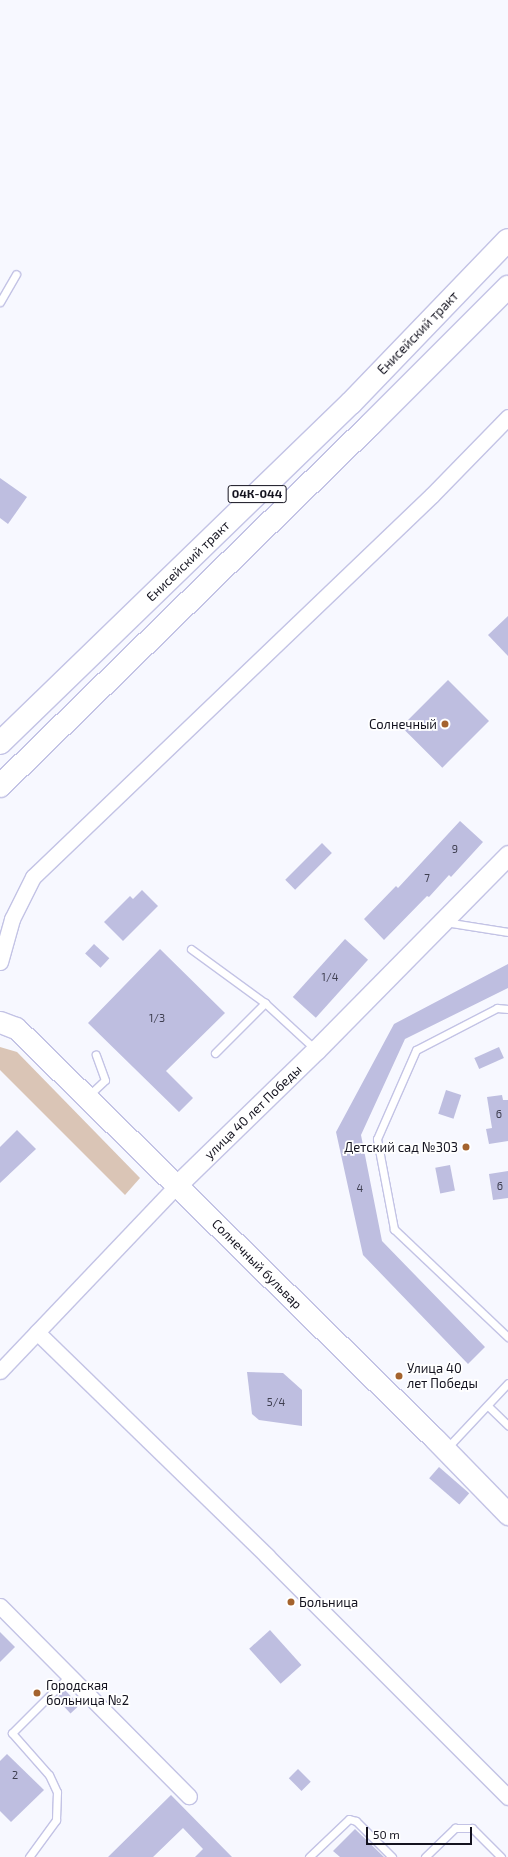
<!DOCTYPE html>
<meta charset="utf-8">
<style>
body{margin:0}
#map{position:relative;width:508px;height:1857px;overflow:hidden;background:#f7f8ff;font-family:"Exo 2",sans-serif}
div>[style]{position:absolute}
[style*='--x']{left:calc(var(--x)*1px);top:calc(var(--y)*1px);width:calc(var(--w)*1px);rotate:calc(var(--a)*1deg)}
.green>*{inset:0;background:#dac5b6}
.building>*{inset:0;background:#bebee0;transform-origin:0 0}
.roads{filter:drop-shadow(1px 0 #c3c3e5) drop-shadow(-1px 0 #c3c3e5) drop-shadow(0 1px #c3c3e5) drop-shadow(0 -1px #c3c3e5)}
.service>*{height:7px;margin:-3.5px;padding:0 3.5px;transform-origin:3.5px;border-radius:3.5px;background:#fff}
.minor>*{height:15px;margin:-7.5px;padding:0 7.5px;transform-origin:7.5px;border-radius:7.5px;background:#fff}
.tertiary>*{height:19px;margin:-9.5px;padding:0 9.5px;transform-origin:9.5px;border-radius:9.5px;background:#fff}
.secondary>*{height:21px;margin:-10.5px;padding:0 10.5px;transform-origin:10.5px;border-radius:10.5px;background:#fff}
.primary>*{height:22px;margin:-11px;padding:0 11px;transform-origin:11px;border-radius:11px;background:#fff}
.dots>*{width:11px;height:11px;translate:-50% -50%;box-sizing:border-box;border:2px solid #fff;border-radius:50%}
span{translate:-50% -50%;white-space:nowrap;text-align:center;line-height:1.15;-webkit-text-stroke:3.5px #fff;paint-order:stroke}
.number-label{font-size:11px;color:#3e3e4f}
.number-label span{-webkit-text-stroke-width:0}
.shield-label span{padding:1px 3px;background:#fff;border:1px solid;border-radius:3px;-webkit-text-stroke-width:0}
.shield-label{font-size:12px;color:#14131f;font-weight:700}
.street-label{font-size:13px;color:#14131f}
.poi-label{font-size:13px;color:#14131f}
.right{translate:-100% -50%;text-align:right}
.left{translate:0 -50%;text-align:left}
.scale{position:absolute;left:366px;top:1827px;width:106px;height:18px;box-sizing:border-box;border:2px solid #14131f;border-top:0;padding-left:5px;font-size:12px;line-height:14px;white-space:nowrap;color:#14131f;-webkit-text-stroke:3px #fff;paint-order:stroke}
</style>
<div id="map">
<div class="green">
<i style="clip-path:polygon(0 1047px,17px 1052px,140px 1178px,125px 1195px,0 1070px)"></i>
</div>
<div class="building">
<i style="clip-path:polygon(0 478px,27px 497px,8px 524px,0 518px)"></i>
<i style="clip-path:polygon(508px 616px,508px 656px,488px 635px)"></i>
<i style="left:448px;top:680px;width:58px;height:66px;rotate:45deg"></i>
<i style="clip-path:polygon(460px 821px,483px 842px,451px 877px,449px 875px,429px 897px,427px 896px,384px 940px,364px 919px,396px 886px,398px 888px)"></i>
<i style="left:322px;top:843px;width:14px;height:52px;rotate:45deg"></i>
<i style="clip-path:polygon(142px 890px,158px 906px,123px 941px,104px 922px,130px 896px,133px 899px)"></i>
<i style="left:345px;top:939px;width:31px;height:78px;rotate:42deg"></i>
<i style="left:94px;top:944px;width:21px;height:13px;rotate:43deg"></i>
<i style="clip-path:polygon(160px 949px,225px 1013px,166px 1071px,193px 1098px,179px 1112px,88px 1023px)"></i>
<i style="clip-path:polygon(508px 964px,508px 988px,405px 1039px,361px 1135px,382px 1241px,485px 1347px,468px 1364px,363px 1255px,336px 1132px,394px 1024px)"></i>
<i style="left:499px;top:1047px;width:12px;height:27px;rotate:66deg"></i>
<i style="left:446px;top:1090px;width:16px;height:25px;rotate:18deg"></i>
<i style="clip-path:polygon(502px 1095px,503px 1100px,508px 1100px,508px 1141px,489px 1144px,486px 1129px,492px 1128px,487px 1097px)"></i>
<i style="clip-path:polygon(17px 1130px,36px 1149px,0 1183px,0 1147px)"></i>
<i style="left:450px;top:1165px;width:26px;height:15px;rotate:79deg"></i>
<i style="clip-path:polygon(508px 1171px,508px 1198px,493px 1200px,489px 1174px)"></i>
<i style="clip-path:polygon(247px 1372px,283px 1373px,302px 1390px,302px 1426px,259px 1420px,252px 1414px)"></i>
<i style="left:439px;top:1467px;width:40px;height:15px;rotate:41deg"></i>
<i style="left:270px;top:1630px;width:47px;height:28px;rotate:48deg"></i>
<i style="clip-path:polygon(0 1632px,15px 1647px,0 1662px)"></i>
<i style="left:65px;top:1690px;width:21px;height:12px;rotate:47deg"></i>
<i style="clip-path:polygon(7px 1754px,44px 1790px,11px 1822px,0 1811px,0 1761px)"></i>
<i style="left:298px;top:1769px;width:18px;height:13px;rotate:45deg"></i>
<i style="clip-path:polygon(171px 1795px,232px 1857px,195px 1857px,203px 1849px,183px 1828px,153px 1857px,108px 1857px)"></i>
<i style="clip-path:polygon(355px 1829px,384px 1857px,340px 1857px,333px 1851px)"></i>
</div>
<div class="roads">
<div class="service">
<i style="--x:0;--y:302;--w:32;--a:-60"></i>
<i style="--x:445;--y:922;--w:64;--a:9"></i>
<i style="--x:191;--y:949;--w:92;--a:36.1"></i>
<i style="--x:265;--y:1003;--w:69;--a:42.7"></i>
<i style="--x:508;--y:1009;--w:11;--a:-175"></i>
<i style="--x:497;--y:1008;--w:91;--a:152.6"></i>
<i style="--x:416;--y:1050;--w:97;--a:113.7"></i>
<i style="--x:377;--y:1139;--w:92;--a:79.3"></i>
<i style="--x:394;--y:1229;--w:157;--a:43.5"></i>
<i style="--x:215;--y:1053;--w:71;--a:-45"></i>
<i style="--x:88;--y:1096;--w:23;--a:-43"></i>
<i style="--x:105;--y:1080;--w:27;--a:-110"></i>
<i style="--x:488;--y:1406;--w:28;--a:44"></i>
<i style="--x:447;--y:1448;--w:89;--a:-46.8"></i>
<i style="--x:29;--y:1857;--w:46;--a:-53.9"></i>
<i style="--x:56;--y:1820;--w:28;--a:-88"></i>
<i style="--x:57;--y:1792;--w:19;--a:-115"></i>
<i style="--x:49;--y:1775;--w:56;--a:-131.4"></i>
<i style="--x:12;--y:1733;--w:81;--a:-45"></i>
<i style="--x:309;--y:1857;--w:55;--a:-43.5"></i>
<i style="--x:349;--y:1819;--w:7;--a:16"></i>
<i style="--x:356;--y:1821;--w:51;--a:45"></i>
<i style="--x:425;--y:1857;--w:42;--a:-44"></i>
<i style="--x:455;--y:1828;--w:17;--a:0"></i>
<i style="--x:472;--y:1828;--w:41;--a:45"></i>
</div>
<div class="minor">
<i style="--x:0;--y:962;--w:45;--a:-74.4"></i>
<i style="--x:12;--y:919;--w:47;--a:-63.4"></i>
<i style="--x:33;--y:877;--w:552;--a:-43.75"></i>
<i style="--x:432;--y:495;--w:109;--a:-45.7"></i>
<i style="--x:37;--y:1332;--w:321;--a:44.2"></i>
<i style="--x:267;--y:1556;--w:341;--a:45"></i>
<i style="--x:0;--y:1371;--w:257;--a:-46.4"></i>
<i style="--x:0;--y:1606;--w:268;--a:45.2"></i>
</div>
<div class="tertiary">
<i style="--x:177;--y:1185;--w:194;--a:-44.2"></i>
<i style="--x:316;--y:1050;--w:274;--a:-45.4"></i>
</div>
<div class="secondary">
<i style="--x:0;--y:1022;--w:17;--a:21"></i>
<i style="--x:16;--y:1028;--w:587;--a:44.45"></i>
<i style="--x:435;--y:1439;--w:105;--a:45.8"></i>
</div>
<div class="primary">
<i style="--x:0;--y:743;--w:489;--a:-44.1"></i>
<i style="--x:351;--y:403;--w:226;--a:-46.1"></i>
<i style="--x:0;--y:786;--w:518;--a:-44.3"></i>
<i style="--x:371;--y:424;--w:194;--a:-45"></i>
</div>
</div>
<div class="dots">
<i style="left:445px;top:724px;background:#a4632e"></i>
<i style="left:466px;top:1147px;background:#a4632e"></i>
<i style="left:399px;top:1376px;background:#a4632e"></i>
<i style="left:291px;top:1602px;background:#a4632e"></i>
<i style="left:37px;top:1693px;background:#a4632e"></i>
</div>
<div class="number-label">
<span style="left:455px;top:849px">9</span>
<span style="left:427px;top:878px">7</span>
<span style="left:330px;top:977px">1/4</span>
<span style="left:157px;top:1018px">1/3</span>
<span style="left:499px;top:1114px">6</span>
<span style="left:500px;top:1186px">6</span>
<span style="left:360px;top:1188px">4</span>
<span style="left:276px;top:1402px">5/4</span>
<span style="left:15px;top:1775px">2</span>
</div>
<div class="shield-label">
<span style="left:257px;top:494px">04К-044</span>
</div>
<div class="street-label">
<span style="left:418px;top:333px;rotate:-46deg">Енисейский тракт</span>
<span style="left:188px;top:561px;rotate:-44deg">Енисейский тракт</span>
<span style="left:253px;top:1112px;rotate:-44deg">улица 40 лет Победы</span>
<span style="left:257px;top:1264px;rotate:45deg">Солнечный бульвар</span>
</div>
<div class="poi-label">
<span class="right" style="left:437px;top:724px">Солнечный</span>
<span class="right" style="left:458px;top:1147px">Детский сад №303</span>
<span class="left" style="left:407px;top:1376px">Улица 40<br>лет Победы</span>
<span class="left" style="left:299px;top:1602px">Больница</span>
<span class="left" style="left:46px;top:1693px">Городская<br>больница №2</span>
</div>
<div class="scale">50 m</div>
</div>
